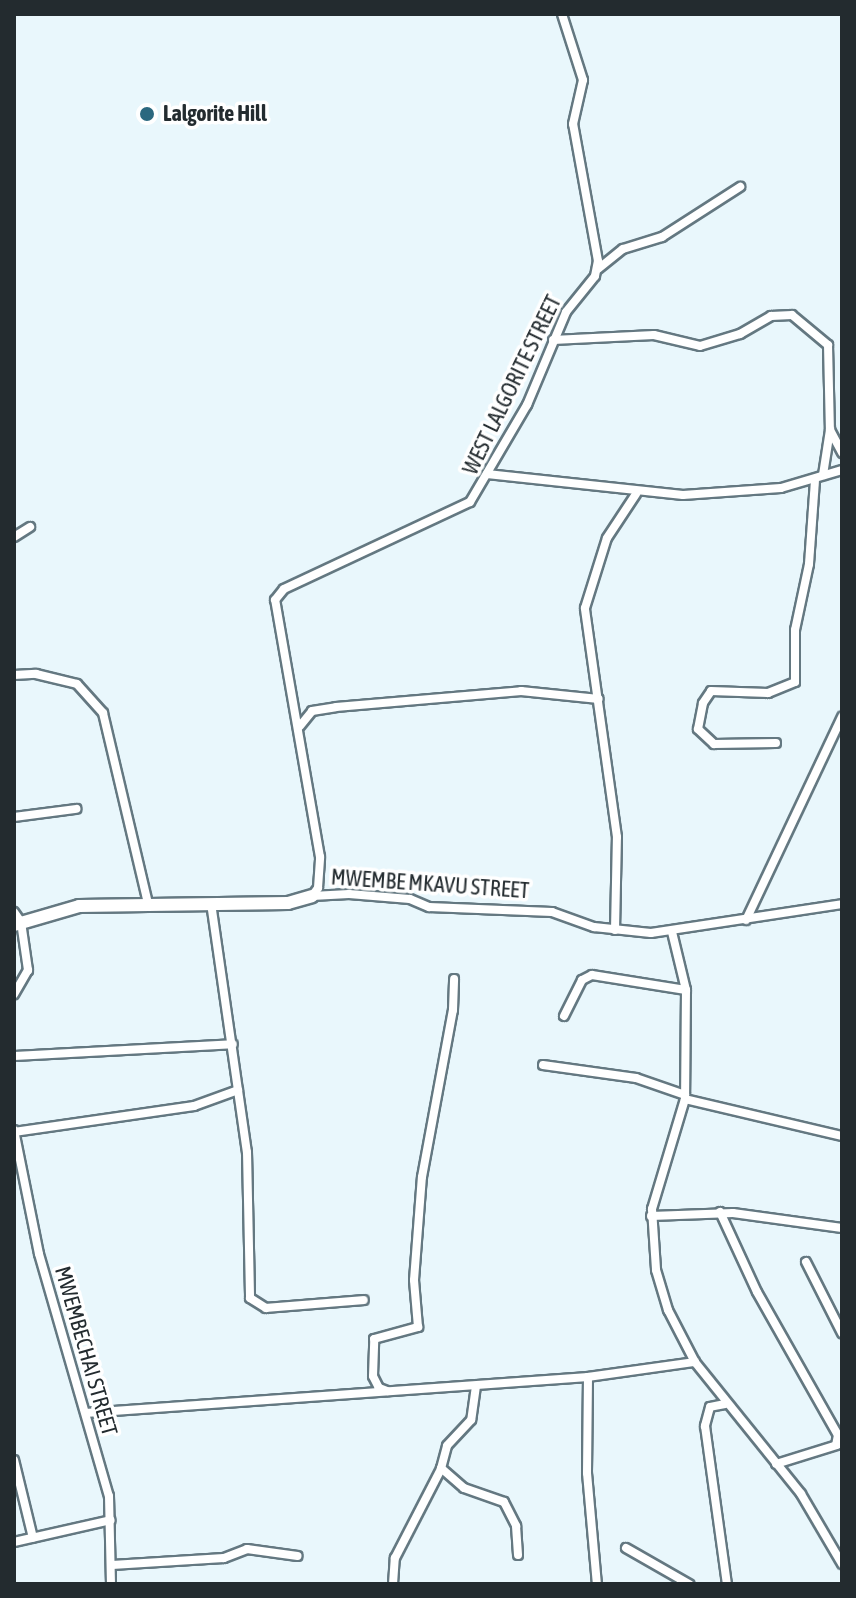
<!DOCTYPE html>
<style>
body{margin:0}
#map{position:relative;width:856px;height:1598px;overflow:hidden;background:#e9f7fc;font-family:"Asap Condensed",sans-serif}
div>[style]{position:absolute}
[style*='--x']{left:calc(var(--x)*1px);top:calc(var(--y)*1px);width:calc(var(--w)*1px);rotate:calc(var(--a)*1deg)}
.roads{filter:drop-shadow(2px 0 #647881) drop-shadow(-2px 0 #647881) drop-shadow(0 2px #647881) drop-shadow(0 -2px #647881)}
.street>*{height:8px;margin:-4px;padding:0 4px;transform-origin:4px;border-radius:4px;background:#fff}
.secondary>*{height:12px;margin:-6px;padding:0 6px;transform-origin:6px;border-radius:6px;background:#fff}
.dots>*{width:22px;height:22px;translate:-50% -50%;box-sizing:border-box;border:4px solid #fff;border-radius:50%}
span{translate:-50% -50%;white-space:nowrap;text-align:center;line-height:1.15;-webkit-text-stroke:7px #fff;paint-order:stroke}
.poi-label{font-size:22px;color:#232b2f;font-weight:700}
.left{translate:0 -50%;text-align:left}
.street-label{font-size:22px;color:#232b2f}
.frame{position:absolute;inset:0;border:16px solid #232b2f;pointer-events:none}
</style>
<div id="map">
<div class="roads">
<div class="street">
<i style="--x:598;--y:269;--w:32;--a:-39"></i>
<i style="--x:623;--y:249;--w:41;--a:-17.1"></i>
<i style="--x:662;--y:237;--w:93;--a:-32.7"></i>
<i style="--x:553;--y:340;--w:101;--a:-2.8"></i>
<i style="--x:654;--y:335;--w:47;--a:13.4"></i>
<i style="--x:700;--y:346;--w:42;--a:-16.7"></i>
<i style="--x:740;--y:334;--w:36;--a:-30"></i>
<i style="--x:771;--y:316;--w:21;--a:-3"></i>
<i style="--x:792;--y:315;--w:47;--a:39.8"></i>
<i style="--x:828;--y:345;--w:85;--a:88.7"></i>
<i style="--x:830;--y:430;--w:26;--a:62"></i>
<i style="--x:487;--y:474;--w:197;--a:6.1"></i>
<i style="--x:683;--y:495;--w:98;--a:-4.1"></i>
<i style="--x:781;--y:488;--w:64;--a:-16.4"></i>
<i style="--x:823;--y:475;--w:46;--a:-81.2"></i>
<i style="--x:14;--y:537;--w:19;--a:-32"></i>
<i style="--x:14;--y:675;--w:22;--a:-3"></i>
<i style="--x:36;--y:674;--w:42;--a:13.7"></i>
<i style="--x:77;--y:684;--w:39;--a:48"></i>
<i style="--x:103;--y:713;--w:196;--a:76.7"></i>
<i style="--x:300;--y:726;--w:19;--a:-51"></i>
<i style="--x:312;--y:711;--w:24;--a:-9"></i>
<i style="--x:336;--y:707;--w:186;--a:-4.9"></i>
<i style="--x:521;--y:691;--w:78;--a:5.9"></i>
<i style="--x:776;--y:743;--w:62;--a:179.1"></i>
<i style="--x:714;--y:744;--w:22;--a:-137"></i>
<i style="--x:698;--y:729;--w:26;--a:-79"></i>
<i style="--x:703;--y:703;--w:14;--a:-56"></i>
<i style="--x:711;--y:691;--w:57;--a:2"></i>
<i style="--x:768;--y:693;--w:29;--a:-22"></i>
<i style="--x:795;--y:682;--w:52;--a:-90"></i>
<i style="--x:795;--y:630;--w:67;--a:-78"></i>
<i style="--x:809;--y:564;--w:83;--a:-85.9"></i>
<i style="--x:14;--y:817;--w:63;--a:-7.4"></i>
<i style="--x:312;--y:896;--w:10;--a:-53"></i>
<i style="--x:318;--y:888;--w:31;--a:-86"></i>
<i style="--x:320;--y:857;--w:261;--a:-99.9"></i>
<i style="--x:275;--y:600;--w:14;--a:-51"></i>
<i style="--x:284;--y:589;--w:205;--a:-25.1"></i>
<i style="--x:470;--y:502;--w:113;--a:-59.6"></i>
<i style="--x:527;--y:405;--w:101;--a:-67.2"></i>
<i style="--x:566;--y:312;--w:46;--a:-51.1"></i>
<i style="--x:595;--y:276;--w:15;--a:-79"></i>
<i style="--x:598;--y:261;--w:139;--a:-100.3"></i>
<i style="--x:573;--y:124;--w:45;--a:-77.2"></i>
<i style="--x:583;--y:80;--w:69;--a:-107.7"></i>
<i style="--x:312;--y:896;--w:37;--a:-3"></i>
<i style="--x:349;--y:894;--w:61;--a:4.7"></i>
<i style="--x:410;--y:899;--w:21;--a:23"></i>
<i style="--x:429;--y:907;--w:123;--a:2.3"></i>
<i style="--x:552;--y:912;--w:45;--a:19.7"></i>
<i style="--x:594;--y:927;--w:57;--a:6"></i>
<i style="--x:651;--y:933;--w:193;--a:-8.6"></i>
<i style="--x:211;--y:903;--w:252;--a:81.8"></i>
<i style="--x:247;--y:1152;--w:146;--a:88.8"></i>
<i style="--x:250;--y:1298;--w:19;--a:32"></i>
<i style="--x:266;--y:1308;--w:98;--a:-4.7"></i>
<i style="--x:14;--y:912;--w:12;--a:55"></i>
<i style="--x:21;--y:922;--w:49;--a:81.7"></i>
<i style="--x:28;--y:970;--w:28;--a:120"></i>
<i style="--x:746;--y:920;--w:225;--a:-64.7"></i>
<i style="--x:615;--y:930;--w:93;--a:-88.8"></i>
<i style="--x:617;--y:837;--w:231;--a:-98"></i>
<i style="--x:585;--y:608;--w:73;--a:-72.6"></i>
<i style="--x:607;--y:538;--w:53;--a:-56.6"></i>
<i style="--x:672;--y:932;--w:60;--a:76.4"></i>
<i style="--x:686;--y:990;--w:109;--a:90.5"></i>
<i style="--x:685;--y:1099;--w:115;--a:106.7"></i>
<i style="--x:652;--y:1209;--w:61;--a:86.2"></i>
<i style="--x:656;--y:1270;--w:42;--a:73.3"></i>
<i style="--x:668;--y:1310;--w:59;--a:62.6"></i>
<i style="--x:695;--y:1362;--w:169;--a:51.2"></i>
<i style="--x:801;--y:1494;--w:81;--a:59.6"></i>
<i style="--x:564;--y:1016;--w:40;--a:-63.4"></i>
<i style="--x:582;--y:980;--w:11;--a:-27"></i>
<i style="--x:592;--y:975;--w:95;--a:9.1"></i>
<i style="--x:14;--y:1056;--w:219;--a:-3.1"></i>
<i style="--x:543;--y:1065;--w:94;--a:8"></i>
<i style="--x:636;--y:1078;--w:52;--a:19.1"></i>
<i style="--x:685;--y:1099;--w:161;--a:13.3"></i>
<i style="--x:14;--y:1130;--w:126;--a:78.6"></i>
<i style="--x:39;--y:1254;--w:252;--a:73.9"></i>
<i style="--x:109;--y:1496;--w:88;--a:88.7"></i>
<i style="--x:14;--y:1132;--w:182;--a:-8.2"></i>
<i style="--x:194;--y:1106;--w:47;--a:-20"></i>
<i style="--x:720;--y:1212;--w:88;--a:65.2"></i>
<i style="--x:757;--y:1292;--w:164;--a:60.5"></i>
<i style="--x:838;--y:1435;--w:10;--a:101"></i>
<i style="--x:651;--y:1216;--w:82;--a:-2.1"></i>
<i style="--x:733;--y:1213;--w:110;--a:7.8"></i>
<i style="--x:806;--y:1262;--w:80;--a:63.1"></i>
<i style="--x:588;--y:1377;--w:96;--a:90.6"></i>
<i style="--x:587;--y:1473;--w:111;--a:84.9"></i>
<i style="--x:476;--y:1386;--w:34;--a:98"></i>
<i style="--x:471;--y:1420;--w:35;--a:133"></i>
<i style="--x:447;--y:1446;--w:23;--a:105"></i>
<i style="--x:441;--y:1468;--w:30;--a:41"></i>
<i style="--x:464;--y:1488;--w:42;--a:19.3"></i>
<i style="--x:504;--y:1502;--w:27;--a:63"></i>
<i style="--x:516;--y:1526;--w:29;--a:86"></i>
<i style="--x:387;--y:1391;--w:9;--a:-159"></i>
<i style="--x:379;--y:1388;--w:13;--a:-117"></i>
<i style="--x:373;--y:1376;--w:37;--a:-88"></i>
<i style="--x:374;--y:1339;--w:46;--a:-15.3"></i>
<i style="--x:418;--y:1327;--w:47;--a:-94.9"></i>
<i style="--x:414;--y:1280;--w:103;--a:-85.6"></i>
<i style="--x:422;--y:1177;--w:170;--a:-79.5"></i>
<i style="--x:453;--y:1010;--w:31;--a:-88"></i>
<i style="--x:725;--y:1404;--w:15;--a:169"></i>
<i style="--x:710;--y:1407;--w:20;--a:105"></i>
<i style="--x:705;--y:1426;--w:160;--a:82.1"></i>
<i style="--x:86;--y:1413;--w:503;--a:-4.1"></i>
<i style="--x:588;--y:1377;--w:108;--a:-8"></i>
<i style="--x:14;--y:1460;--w:80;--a:76.3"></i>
<i style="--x:776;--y:1464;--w:64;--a:-17.3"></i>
<i style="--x:14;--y:1542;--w:99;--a:-12.8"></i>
<i style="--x:626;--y:1548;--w:73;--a:29.7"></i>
<i style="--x:112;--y:1565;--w:112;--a:-3.6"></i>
<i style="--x:224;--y:1558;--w:25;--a:-21"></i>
<i style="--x:247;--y:1549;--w:51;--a:7.8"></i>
<i style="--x:393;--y:1584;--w:26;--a:-86"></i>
<i style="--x:395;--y:1558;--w:100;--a:-62.7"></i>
</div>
<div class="secondary">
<i style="--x:14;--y:925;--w:68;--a:-16.3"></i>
<i style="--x:79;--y:906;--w:209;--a:-0.8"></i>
<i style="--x:288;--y:903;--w:25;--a:-16"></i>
</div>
</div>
<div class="dots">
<i style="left:147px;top:114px;background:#2b687f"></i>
</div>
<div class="poi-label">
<span class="left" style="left:163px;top:114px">Lalgorite Hill</span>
</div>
<div class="street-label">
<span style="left:512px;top:385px;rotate:-64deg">WEST LALGORITE STREET</span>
<span style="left:430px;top:884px;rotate:4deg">MWEMBE MKAVU STREET</span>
<span style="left:86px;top:1351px;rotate:74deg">MWEMBECHAI STREET</span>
</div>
<div class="frame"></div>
</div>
